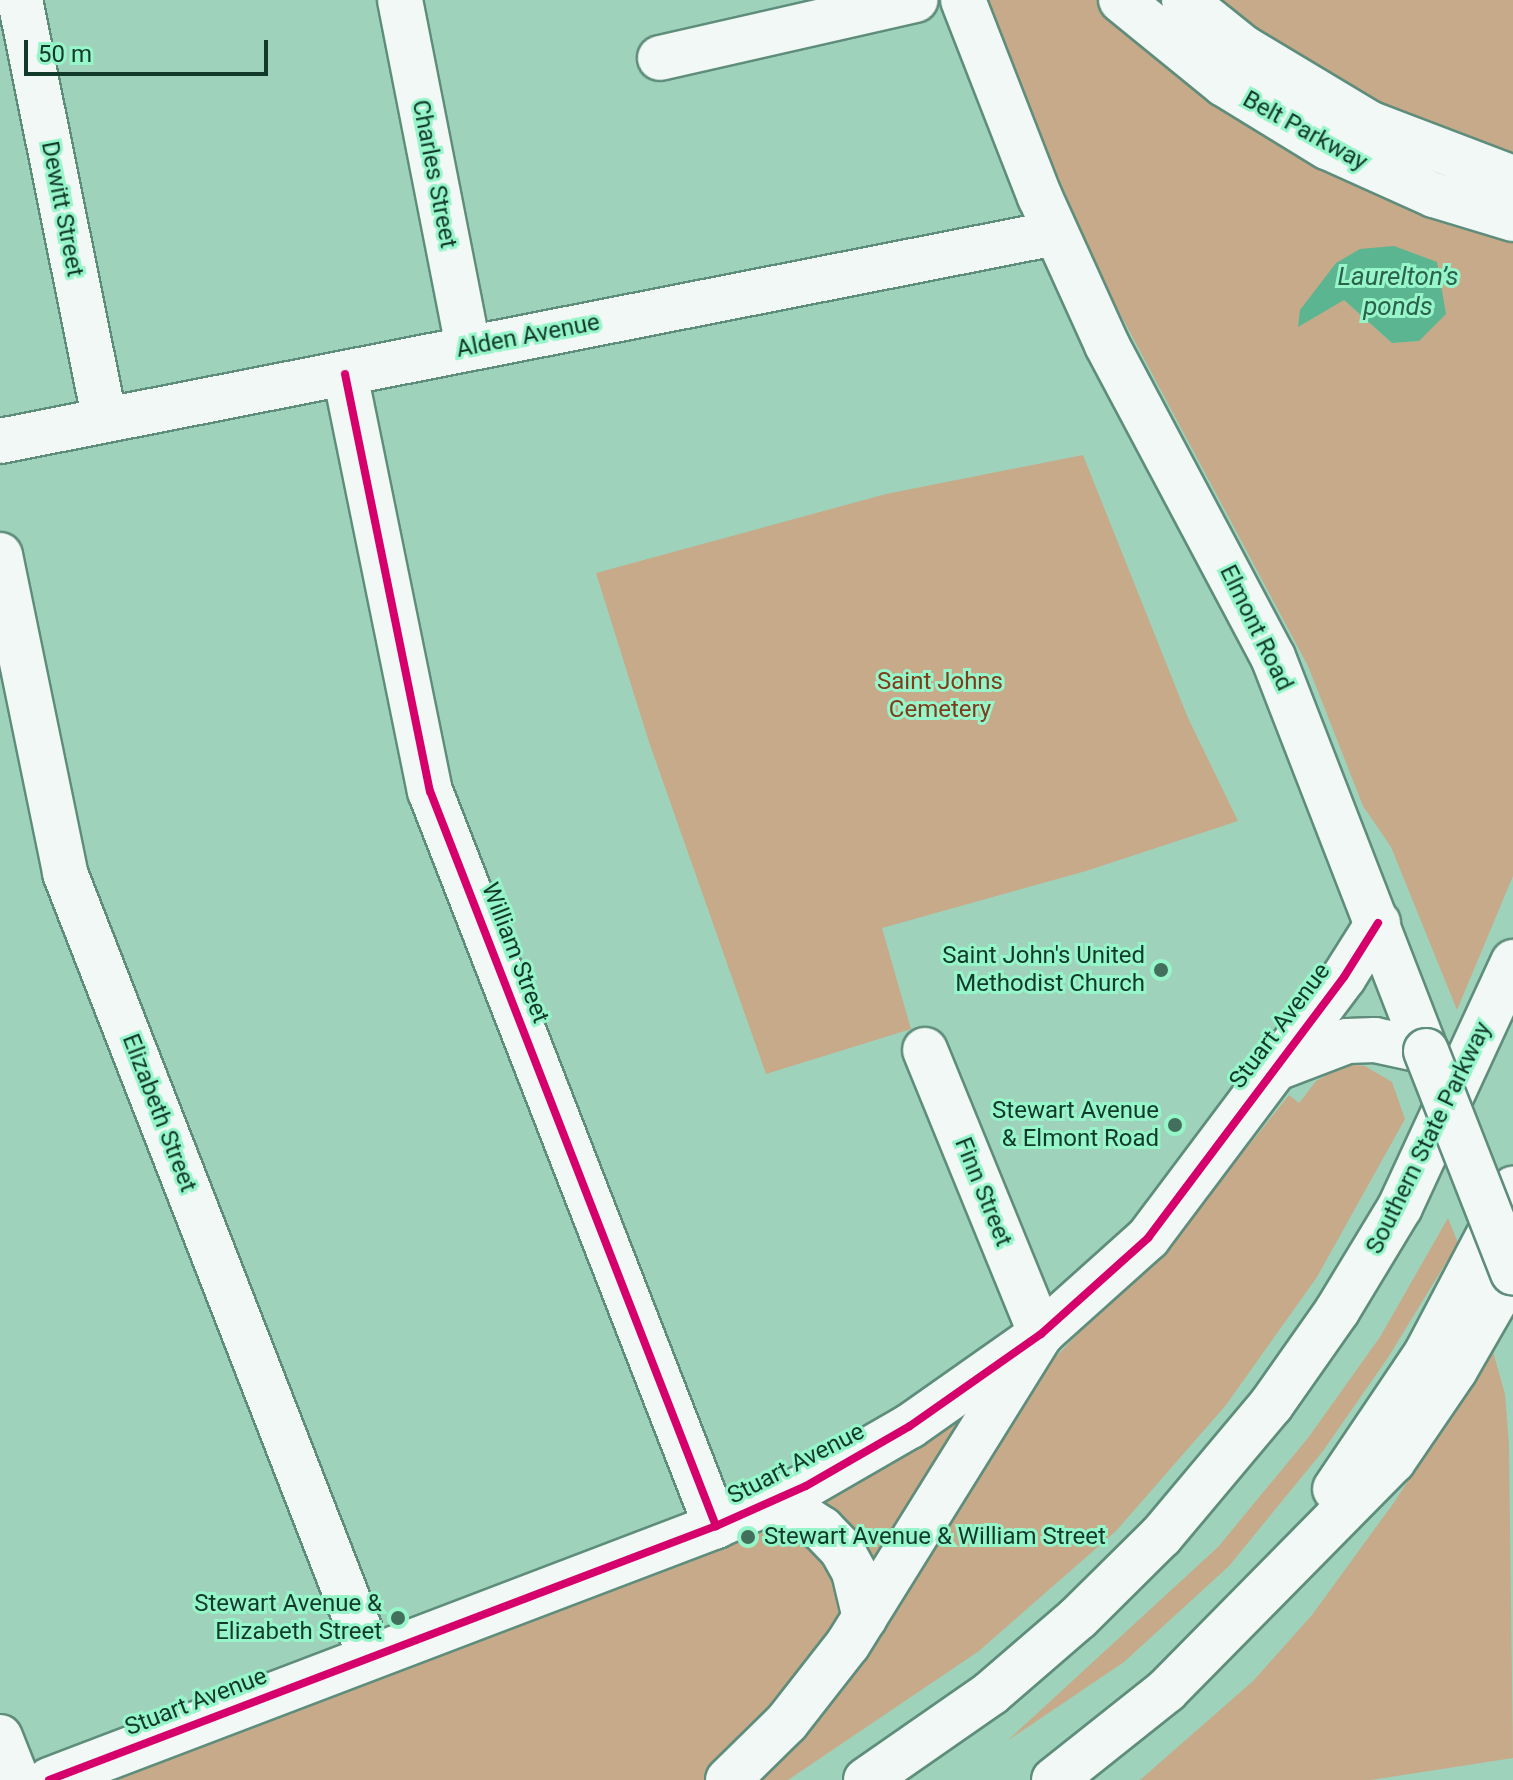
<!DOCTYPE html>
<meta charset="utf-8">
<style>
body{margin:0}
#map{position:relative;width:1513px;height:1780px;overflow:hidden;background:#9fd2bb;font-family:Roboto,sans-serif}
div>[style]{position:absolute}
[style*='--x']{left:calc(var(--x)*1px);top:calc(var(--y)*1px);width:calc(var(--w)*1px);rotate:calc(var(--a)*1deg)}
.green>*{inset:0;background:#c7aa8a}
.water>*{inset:0;background:#5bb590}
.roads{filter:drop-shadow(2px 0 #5f8d7b) drop-shadow(-2px 0 #5f8d7b) drop-shadow(0 2px #5f8d7b) drop-shadow(0 -2px #5f8d7b)}
.minor>*{height:44px;margin:-22px;padding:0 22px;transform-origin:22px;border-radius:22px;background:#f1f8f5}
.major>*{height:44px;margin:-22px;padding:0 22px;transform-origin:22px;border-radius:22px;background:#f1f8f5}
.highway>*{height:44px;margin:-22px;padding:0 22px;transform-origin:22px;border-radius:22px;background:#f1f8f5}
.bridges{filter:drop-shadow(2px 0 #5f8d7b) drop-shadow(-2px 0 #5f8d7b) drop-shadow(0 2px #5f8d7b) drop-shadow(0 -2px #5f8d7b)}
.major-bridge>*{height:44px;margin:-22px;padding:0 22px;transform-origin:22px;border-radius:22px;background:#f1f8f5}
.cycleway>*{height:8px;margin:-4px;padding:0 4px;transform-origin:4px;border-radius:4px;background:#d6006c}
.dots>*{width:22px;height:22px;translate:-50% -50%;box-sizing:border-box;border:4px solid #97f5ca;border-radius:50%}
span{translate:-50% -50%;white-space:nowrap;text-align:center;line-height:1.15;-webkit-text-stroke:6px #97f5ca;paint-order:stroke}
.street-label{font-size:24px;color:#123a2a}
.park-label{font-size:24px;color:#803b1b}
.poi-label{font-size:24px;color:#123a2a}
.right{translate:-100% -50%;text-align:right}
.left{translate:0 -50%;text-align:left}
.water-label{font-size:26px;color:#2b624b;font-style:italic}
.scale{position:absolute;left:24px;top:40px;width:244px;height:36px;box-sizing:border-box;border:4px solid #123a2a;border-top:0;padding-left:10px;font-size:24px;line-height:28px;white-space:nowrap;color:#123a2a;-webkit-text-stroke:6px #97f5ca;paint-order:stroke}
</style>
<div id="map">
<div class="green">
<i style="clip-path:polygon(evenodd,987px 0,1099px 0,1130px 31px,1513px 237px,1513px 876px,1457px 1010px,1391px 847px,1363px 806px,1308px 666px,1109px 293px,1026px 105px,987px 0,1344px 300px,1419px 341px,1392px 343px,1344px 300px)"></i>
<i style="clip-path:polygon(1207px 0,1513px 0,1513px 161px,1409px 125px)"></i>
<i style="clip-path:polygon(1083px 455px,1188px 718px,1238px 821px,1086px 871px,882px 928px,911px 1029px,766px 1074px,649px 742px,596px 573px,886px 494px)"></i>
<i style="clip-path:polygon(1345px 1064px,1365px 1066px,1392px 1082px,1405px 1119px,1317px 1277px,1226px 1405px,1116px 1531px,979px 1651px,788px 1780px,755px 1780px,1043px 1370px,1198px 1209px,1289px 1095px,1299px 1103px,1316px 1081px)"></i>
<i style="clip-path:polygon(1448px 1218px,1458px 1243px,1389px 1356px,1323px 1451px,1229px 1566px,1124px 1662px,1007px 1741px,1218px 1547px,1308px 1438px,1380px 1337px)"></i>
<i style="clip-path:polygon(1492px 1348px,1505px 1394px,1509px 1445px,1513px 1758px,1371px 1780px,1140px 1780px,1253px 1681px,1312px 1615px,1395px 1501px)"></i>
<i style="clip-path:polygon(958px 1418px,962px 1422px,875px 1564px,823px 1510px,820px 1500px)"></i>
<i style="clip-path:polygon(786px 1529px,827px 1555px,843px 1609px,841px 1621px,829px 1645px,705px 1780px,104px 1780px,752px 1530px)"></i>
</div>
<div class="water">
<i style="clip-path:polygon(1394px 246px,1437px 262px,1446px 314px,1419px 341px,1392px 343px,1344px 300px,1298px 327px,1300px 310px,1336px 263px,1360px 249px)"></i>
</div>
<div class="roads">
<div class="minor">
<i style="--x:20;--y:0;--w:426;--a:78.6"></i>
<i style="--x:400;--y:0;--w:355;--a:78.9"></i>
<i style="--x:660;--y:58;--w:262;--a:-12.8"></i>
<i style="--x:345;--y:374;--w:426;--a:78.5"></i>
<i style="--x:430;--y:791;--w:789;--a:68.74"></i>
<i style="--x:0;--y:441;--w:1075;--a:-11.15"></i>
<i style="--x:0;--y:555;--w:325;--a:78.4"></i>
<i style="--x:65;--y:873;--w:840;--a:68.72"></i>
<i style="--x:925;--y:1050;--w:307;--a:67.8"></i>
<i style="--x:0;--y:1737;--w:46;--a:68.4"></i>
<i style="--x:49;--y:1780;--w:714;--a:-20.85"></i>
<i style="--x:716;--y:1526;--w:98;--a:-24"></i>
<i style="--x:806;--y:1486;--w:120;--a:-30"></i>
<i style="--x:910;--y:1426;--w:160;--a:-35.1"></i>
<i style="--x:1041;--y:1334;--w:144;--a:-41.9"></i>
<i style="--x:1148;--y:1238;--w:326;--a:-53.1"></i>
<i style="--x:1344;--y:977;--w:64;--a:-57.8"></i>
</div>
<div class="major">
<i style="--x:963;--y:0;--w:212;--a:68.7"></i>
<i style="--x:1040;--y:197;--w:162;--a:65.6"></i>
<i style="--x:1107;--y:345;--w:353;--a:62"></i>
<i style="--x:1273;--y:657;--w:423;--a:68.8"></i>
<i style="--x:1269;--y:1071;--w:84;--a:-21"></i>
<i style="--x:1347;--y:1041;--w:28;--a:-2"></i>
<i style="--x:1375;--y:1040;--w:52;--a:12.2"></i>
</div>
<div class="highway">
<i style="--x:1121;--y:0;--w:133;--a:39.2"></i>
<i style="--x:1224;--y:84;--w:121;--a:31.5"></i>
<i style="--x:1327;--y:147;--w:117;--a:24.2"></i>
<i style="--x:1434;--y:195;--w:83;--a:16.9"></i>
<i style="--x:1184;--y:0;--w:77;--a:38.7"></i>
<i style="--x:1244;--y:48;--w:148;--a:30.9"></i>
<i style="--x:1371;--y:124;--w:152;--a:20.8"></i>
<i style="--x:1335;--y:1489;--w:163;--a:-56"></i>
<i style="--x:1426;--y:1354;--w:187;--a:-62.2"></i>
<i style="--x:777;--y:1500;--w:54;--a:32.8"></i>
<i style="--x:822;--y:1529;--w:29;--a:46"></i>
<i style="--x:842;--y:1550;--w:25;--a:61"></i>
<i style="--x:854;--y:1572;--w:47;--a:76.6"></i>
<i style="--x:728;--y:1780;--w:83;--a:-44.5"></i>
<i style="--x:787;--y:1722;--w:99;--a:-52"></i>
<i style="--x:848;--y:1644;--w:365;--a:-58.1"></i>
<i style="--x:866;--y:1780;--w:152;--a:-34.8"></i>
<i style="--x:991;--y:1693;--w:115;--a:-40.8"></i>
<i style="--x:1078;--y:1618;--w:117;--a:-44.7"></i>
<i style="--x:1161;--y:1536;--w:171;--a:-50"></i>
<i style="--x:1271;--y:1405;--w:115;--a:-54.9"></i>
<i style="--x:1337;--y:1311;--w:122;--a:-58.8"></i>
<i style="--x:1400;--y:1207;--w:270;--a:-65.2"></i>
<i style="--x:1054;--y:1780;--w:144;--a:-38.5"></i>
<i style="--x:1167;--y:1690;--w:322;--a:-45.4"></i>
<i style="--x:1393;--y:1461;--w:110;--a:-55.7"></i>
<i style="--x:1455;--y:1370;--w:116;--a:-60.1"></i>
</div>
</div>
<div class="bridges">
<div class="major-bridge">
<i style="--x:1426;--y:1051;--w:238;--a:68.6"></i>
</div>
</div>
<div class="cycleway">
<i style="--x:345;--y:374;--w:426;--a:78.5"></i>
<i style="--x:430;--y:791;--w:789;--a:68.74"></i>
<i style="--x:49;--y:1780;--w:714;--a:-20.85"></i>
<i style="--x:716;--y:1526;--w:98;--a:-24"></i>
<i style="--x:806;--y:1486;--w:120;--a:-30"></i>
<i style="--x:910;--y:1426;--w:160;--a:-35.1"></i>
<i style="--x:1041;--y:1334;--w:144;--a:-41.9"></i>
<i style="--x:1148;--y:1238;--w:326;--a:-53.1"></i>
<i style="--x:1344;--y:977;--w:64;--a:-57.8"></i>
</div>
<div class="dots">
<i style="left:1161px;top:970px;background:#436f5d"></i>
<i style="left:1175px;top:1125px;background:#436f5d"></i>
<i style="left:748px;top:1537px;background:#436f5d"></i>
<i style="left:398px;top:1618px;background:#436f5d"></i>
</div>
<div class="street-label">
<span style="left:1305px;top:131px;rotate:29deg">Belt Parkway</span>
<span style="left:434px;top:174px;rotate:79deg">Charles Street</span>
<span style="left:62px;top:209px;rotate:79deg">Dewitt Street</span>
<span style="left:528px;top:336px;rotate:-11deg">Alden Avenue</span>
<span style="left:1256px;top:628px;rotate:64deg">Elmont Road</span>
<span style="left:515px;top:953px;rotate:69deg">William Street</span>
<span style="left:1280px;top:1026px;rotate:-53deg">Stuart Avenue</span>
<span style="left:159px;top:1113px;rotate:69deg">Elizabeth Street</span>
<span style="left:1429px;top:1138px;rotate:-64deg">Southern State Parkway</span>
<span style="left:983px;top:1192px;rotate:68deg">Finn Street</span>
<span style="left:796px;top:1464px;rotate:-27deg">Stuart Avenue</span>
<span style="left:196px;top:1702px;rotate:-21deg">Stuart Avenue</span>
</div>
<div class="park-label">
<span style="left:940px;top:696px">Saint Johns<br>Cemetery</span>
</div>
<div class="poi-label">
<span class="right" style="left:1145px;top:970px">Saint John's United<br>Methodist Church</span>
<span class="right" style="left:1159px;top:1125px">Stewart Avenue<br>&amp; Elmont Road</span>
<span class="left" style="left:764px;top:1537px">Stewart Avenue &amp; William Street</span>
<span class="right" style="left:382px;top:1618px">Stewart Avenue &amp;<br>Elizabeth Street</span>
</div>
<div class="water-label">
<span style="left:1398px;top:292px">Laurelton’s<br>ponds</span>
</div>
<div class="scale">50 m</div>
</div>
